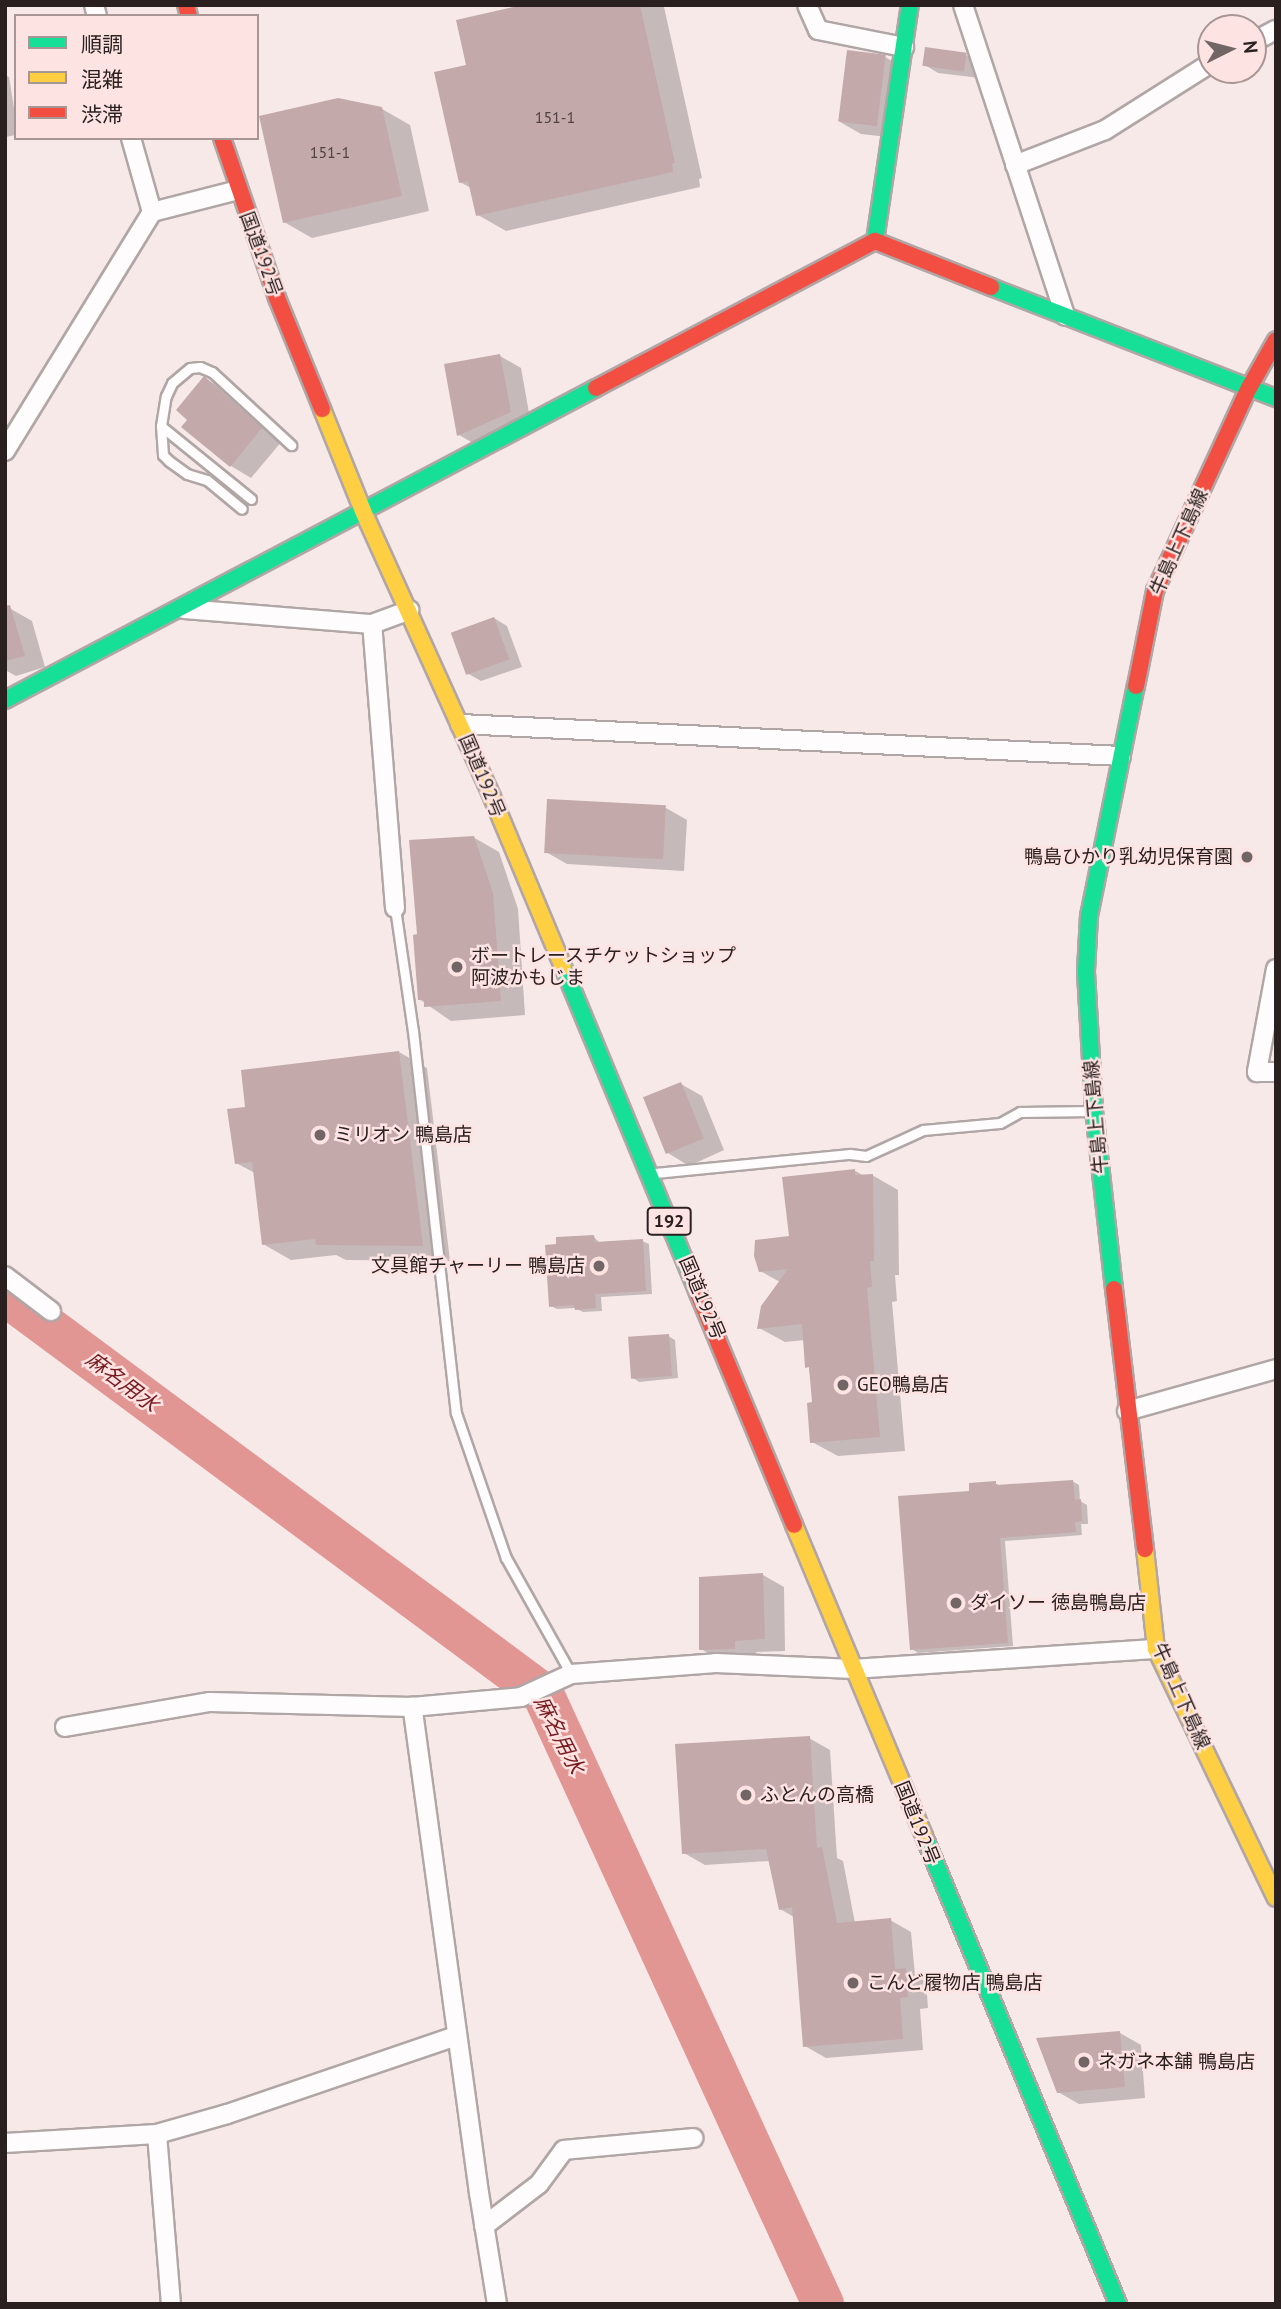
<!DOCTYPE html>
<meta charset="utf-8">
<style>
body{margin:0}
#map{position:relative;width:1281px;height:2309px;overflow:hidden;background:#f7e9e8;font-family:"PT Sans","Noto Sans JP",sans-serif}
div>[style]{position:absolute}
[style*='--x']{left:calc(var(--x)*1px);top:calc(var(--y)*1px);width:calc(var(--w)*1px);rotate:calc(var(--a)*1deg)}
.shadow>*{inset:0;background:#0003}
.river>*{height:42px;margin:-21px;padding:0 21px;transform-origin:21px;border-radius:21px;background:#e29694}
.building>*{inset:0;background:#c3a9a9;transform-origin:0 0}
.roads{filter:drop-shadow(2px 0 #b1a6a6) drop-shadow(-2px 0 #b1a6a6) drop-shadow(0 2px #b1a6a6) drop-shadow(0 -2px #b1a6a6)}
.lane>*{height:9px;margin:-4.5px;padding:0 4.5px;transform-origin:4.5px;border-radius:4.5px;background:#fefcfc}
.street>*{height:18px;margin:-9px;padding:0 9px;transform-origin:9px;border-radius:9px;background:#fefcfc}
.fast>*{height:16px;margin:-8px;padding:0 8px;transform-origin:8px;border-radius:8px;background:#16e098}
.slow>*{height:16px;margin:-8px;padding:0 8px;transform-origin:8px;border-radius:8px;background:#ffcf43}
.jam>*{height:16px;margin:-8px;padding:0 8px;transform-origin:8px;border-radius:8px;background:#f24e42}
.dots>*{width:19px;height:19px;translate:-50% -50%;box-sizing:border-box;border:4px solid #fde4e2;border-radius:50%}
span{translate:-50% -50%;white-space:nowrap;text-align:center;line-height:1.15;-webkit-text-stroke:5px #fde4e2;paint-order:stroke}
.number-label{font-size:16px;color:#504242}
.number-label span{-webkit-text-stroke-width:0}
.shield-label span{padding:2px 5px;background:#fde4e2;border:2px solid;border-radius:5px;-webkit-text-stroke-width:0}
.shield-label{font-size:18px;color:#29201f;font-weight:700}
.street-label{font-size:19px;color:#29201f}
.poi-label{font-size:19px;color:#29201f}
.right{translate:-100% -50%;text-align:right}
.left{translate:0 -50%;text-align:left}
.water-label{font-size:21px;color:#791c21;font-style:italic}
.frame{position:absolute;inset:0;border:7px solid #29201f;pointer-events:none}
.legend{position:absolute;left:14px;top:14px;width:245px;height:126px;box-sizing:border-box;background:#fde4e2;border:2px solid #a89694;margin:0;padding:9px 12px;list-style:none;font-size:21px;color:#29201f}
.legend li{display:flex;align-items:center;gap:14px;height:35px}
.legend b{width:35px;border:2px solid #a89694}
.north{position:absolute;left:1197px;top:14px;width:70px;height:70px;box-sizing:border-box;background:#fde4e2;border:2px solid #a89694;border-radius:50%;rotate:84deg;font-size:19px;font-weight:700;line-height:28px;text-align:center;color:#29201f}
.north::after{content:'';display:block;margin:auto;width:24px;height:32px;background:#716665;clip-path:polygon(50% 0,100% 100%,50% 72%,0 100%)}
</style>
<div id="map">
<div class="shadow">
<i style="clip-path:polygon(530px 5px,664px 7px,702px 178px,699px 179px,700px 187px,506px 231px,478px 215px,471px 188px,460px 182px,468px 66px)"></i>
<i style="clip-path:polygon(966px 55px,980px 63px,980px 78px,938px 73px,925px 65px)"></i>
<i style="clip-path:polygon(885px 57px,906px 69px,897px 138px,861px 134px,840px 122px)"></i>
<i style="clip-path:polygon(5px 75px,9px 77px,16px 120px,16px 135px,5px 137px)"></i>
<i style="clip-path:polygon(382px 109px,410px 125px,429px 211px,312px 238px,284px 222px)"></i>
<i style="clip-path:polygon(500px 356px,521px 368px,531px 424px,480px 447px,459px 435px,446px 365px)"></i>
<i style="clip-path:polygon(204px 378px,225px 390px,282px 441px,251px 478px,231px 466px,189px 419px)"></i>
<i style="clip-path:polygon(11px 609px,32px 621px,45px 667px,16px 676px,5px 670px,5px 611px)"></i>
<i style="clip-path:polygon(494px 618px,507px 626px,522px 667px,481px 681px,467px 673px)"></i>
<i style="clip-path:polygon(666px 808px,687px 820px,684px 871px,567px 864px,546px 852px)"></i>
<i style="clip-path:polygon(473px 837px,499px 852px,518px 909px,525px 1015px,451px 1021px,419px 999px,419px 936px)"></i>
<i style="clip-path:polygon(399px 1052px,427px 1068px,450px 1261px,346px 1260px,336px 1255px,291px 1260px,263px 1244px,255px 1173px,236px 1163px,247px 1108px)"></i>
<i style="clip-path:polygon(681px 1084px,702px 1096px,724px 1150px,689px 1166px,668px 1153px)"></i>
<i style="clip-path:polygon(854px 1170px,864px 1176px,872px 1175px,898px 1190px,899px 1275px,895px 1275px,897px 1301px,892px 1302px,905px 1451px,838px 1456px,812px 1442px,814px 1404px,805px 1340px,785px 1342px,759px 1328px,780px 1282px,760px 1271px)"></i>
<i style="clip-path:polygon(594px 1237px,600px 1243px,642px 1241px,649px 1244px,652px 1294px,601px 1297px,602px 1311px,583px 1312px,575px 1308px,557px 1309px,551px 1306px)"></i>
<i style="clip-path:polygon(668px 1336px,675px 1340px,678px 1378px,639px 1382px,633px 1378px)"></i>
<i style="clip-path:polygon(1072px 1481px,1079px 1485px,1080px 1501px,1087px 1505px,1088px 1524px,1081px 1524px,1082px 1535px,1005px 1541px,1013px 1646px,918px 1653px,912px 1649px,971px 1492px,995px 1483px,1002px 1487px)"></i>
<i style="clip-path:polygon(763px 1575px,784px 1587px,785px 1651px,756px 1652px,756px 1660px,722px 1661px,701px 1649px)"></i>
<i style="clip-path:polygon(809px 1738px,830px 1750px,837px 1858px,843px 1861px,855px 1923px,890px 1920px,911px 1932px,915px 1975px,926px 1982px,928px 2008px,920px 2009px,923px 2050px,826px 2058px,805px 2046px,794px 1917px,780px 1909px,770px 1861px,705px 1865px,684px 1853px)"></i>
<i style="clip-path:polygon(1120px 2033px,1141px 2045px,1145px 2098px,1079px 2104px,1058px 2092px)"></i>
</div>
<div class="river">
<i style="--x:5;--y:1295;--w:670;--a:36.56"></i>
<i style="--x:543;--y:1694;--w:671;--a:65.34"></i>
</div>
<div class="building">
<i style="clip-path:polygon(522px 5px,640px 5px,675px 163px,672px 164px,673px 172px,476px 216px,468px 181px,459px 183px,434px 72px,466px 65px,456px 20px)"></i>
<i style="left:925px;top:47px;width:42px;height:19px;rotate:8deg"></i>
<i style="left:847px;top:50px;width:39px;height:72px;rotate:7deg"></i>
<i style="clip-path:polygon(338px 98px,382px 107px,402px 196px,283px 223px,259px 116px)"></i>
<i style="clip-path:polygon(500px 354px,511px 412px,457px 436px,444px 364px)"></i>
<i style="clip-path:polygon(204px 376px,262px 428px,230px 467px,181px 427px,187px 420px,176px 410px)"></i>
<i style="clip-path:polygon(10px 605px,25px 656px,5px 661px,5px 606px)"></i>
<i style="left:494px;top:617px;width:45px;height:46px;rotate:70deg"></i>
<i style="left:547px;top:799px;width:119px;height:54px;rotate:3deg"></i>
<i style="clip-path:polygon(474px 836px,493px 893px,501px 1001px,424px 1007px,424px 1000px,418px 1000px,413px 935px,417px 934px,409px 840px)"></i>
<i style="clip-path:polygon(399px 1051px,423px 1246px,316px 1245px,315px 1239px,262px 1245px,252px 1162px,235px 1164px,227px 1109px,245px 1107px,241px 1070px)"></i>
<i style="left:681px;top:1082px;width:61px;height:41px;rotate:68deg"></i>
<i style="clip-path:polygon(855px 1169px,855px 1175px,873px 1174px,874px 1261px,870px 1261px,872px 1287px,867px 1288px,880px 1437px,810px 1443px,807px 1403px,812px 1402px,809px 1367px,805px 1368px,802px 1324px,757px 1329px,761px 1306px,788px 1269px,759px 1272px,754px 1256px,755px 1240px,789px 1236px,782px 1177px)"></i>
<i style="clip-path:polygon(594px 1235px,595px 1242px,643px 1239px,646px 1291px,595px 1294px,596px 1308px,575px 1310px,574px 1305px,549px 1307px,545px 1245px,556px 1244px,556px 1237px)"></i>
<i style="left:669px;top:1334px;width:42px;height:41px;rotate:86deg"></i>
<i style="clip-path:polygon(1073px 1480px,1075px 1500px,1081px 1499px,1082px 1521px,1075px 1522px,1076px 1532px,1000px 1538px,1008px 1643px,910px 1650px,898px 1496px,969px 1491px,969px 1483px,996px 1481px,996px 1485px)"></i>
<i style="clip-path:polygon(763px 1573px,765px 1639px,735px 1641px,735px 1649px,699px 1650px,699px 1577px)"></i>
<i style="clip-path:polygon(810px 1736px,817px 1848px,822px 1847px,837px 1923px,891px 1918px,895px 1969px,906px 1968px,908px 1997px,900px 1998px,903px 2039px,803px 2047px,792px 1907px,779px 1910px,766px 1849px,682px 1854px,675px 1744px)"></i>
<i style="clip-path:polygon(1120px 2031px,1125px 2087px,1057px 2093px,1036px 2038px)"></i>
</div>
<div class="roads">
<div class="lane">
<i style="--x:161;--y:426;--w:29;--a:86"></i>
<i style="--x:163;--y:455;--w:8;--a:45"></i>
<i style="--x:169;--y:461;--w:22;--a:36"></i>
<i style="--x:187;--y:474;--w:21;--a:17"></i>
<i style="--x:207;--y:480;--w:45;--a:39.6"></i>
<i style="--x:251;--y:499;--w:116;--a:-141"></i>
<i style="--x:161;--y:426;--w:30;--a:-81"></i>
<i style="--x:166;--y:396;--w:14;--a:-65"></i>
<i style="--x:172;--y:383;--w:23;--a:-40"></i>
<i style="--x:190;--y:368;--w:10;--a:-6"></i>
<i style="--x:200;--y:367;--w:13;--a:23"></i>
<i style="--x:212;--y:372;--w:108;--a:42.7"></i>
<i style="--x:395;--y:908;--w:124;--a:81.7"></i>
<i style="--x:413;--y:1031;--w:384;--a:83.6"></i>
<i style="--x:456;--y:1413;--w:153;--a:71"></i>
<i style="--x:506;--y:1558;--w:133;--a:60.7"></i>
<i style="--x:655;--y:1173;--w:196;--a:-5.6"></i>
<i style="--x:850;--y:1154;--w:16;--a:7"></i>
<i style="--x:866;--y:1156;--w:63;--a:-24.5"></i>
<i style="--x:923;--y:1130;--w:77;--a:-5.2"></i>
<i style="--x:1000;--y:1123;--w:23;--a:-29"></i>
<i style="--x:1020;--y:1112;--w:73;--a:-0.8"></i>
</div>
<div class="street">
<i style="--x:94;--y:5;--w:11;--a:75"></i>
<i style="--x:807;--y:5;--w:27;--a:66"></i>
<i style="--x:818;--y:30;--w:88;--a:11.2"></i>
<i style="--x:963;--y:5;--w:327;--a:71.8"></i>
<i style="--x:1253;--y:42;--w:26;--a:-28"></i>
<i style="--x:131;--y:138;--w:77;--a:74.2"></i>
<i style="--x:1015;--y:165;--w:97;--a:-21.3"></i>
<i style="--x:1105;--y:130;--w:125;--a:-32.3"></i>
<i style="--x:5;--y:451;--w:281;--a:-58.4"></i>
<i style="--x:152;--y:212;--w:89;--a:-14.3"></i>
<i style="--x:184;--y:609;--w:189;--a:4.6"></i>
<i style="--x:460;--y:724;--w:662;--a:2.77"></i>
<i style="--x:395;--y:908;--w:285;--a:-94.6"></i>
<i style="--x:372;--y:624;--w:40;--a:-20.2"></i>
<i style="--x:1276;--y:969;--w:105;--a:100.5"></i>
<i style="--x:1257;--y:1072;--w:19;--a:0"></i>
<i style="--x:5;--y:1276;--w:58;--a:37.3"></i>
<i style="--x:1127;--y:1411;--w:155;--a:-15.7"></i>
<i style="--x:65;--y:1727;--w:147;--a:-9.8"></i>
<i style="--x:210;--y:1702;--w:202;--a:1.4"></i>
<i style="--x:157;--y:2134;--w:171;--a:85.3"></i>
<i style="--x:5;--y:2143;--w:152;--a:-3.4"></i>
<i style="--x:157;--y:2134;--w:73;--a:-15.9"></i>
<i style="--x:227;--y:2114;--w:242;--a:-18.8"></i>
<i style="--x:484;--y:2226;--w:69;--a:-37.4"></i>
<i style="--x:539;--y:2184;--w:42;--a:-53.7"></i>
<i style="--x:564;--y:2150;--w:130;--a:-5.3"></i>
<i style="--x:497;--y:2304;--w:112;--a:-99.2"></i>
<i style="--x:479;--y:2193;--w:491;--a:-97.8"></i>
<i style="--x:412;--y:1707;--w:109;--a:-5.2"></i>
<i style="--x:521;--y:1697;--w:55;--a:-24.7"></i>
<i style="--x:571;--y:1674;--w:145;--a:-4.3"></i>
<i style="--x:716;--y:1663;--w:138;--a:2.5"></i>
<i style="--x:854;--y:1669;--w:303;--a:-3.8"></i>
</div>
<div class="fast">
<i style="--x:875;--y:241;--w:239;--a:-81.6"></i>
<i style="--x:991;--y:287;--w:306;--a:21.3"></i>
<i style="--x:5;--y:700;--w:668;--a:-27.83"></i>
<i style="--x:563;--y:967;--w:353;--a:67.5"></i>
<i style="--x:1114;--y:1289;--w:179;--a:-96.4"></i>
<i style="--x:1094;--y:1111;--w:140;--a:-93.3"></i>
<i style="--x:1086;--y:971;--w:55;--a:-86.9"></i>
<i style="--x:1089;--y:916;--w:235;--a:-78.5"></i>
<i style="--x:924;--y:1836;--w:507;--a:67.48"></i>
</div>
<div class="slow">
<i style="--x:322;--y:409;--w:110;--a:68.1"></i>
<i style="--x:363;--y:511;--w:314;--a:65.7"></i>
<i style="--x:492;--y:797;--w:184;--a:67.3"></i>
<i style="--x:794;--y:1525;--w:337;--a:67.3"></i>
<i style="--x:1145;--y:1549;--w:101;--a:83.7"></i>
<i style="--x:1156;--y:1649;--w:276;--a:64.3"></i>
</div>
<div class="jam">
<i style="--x:186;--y:5;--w:11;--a:75"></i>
<i style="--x:222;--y:138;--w:169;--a:71"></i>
<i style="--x:277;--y:298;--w:120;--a:67.9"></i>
<i style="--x:596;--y:388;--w:315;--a:-27.8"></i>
<i style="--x:875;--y:241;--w:125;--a:21.6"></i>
<i style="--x:1136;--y:686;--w:97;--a:-78.7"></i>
<i style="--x:1155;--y:591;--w:224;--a:-65.2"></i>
<i style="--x:1249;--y:388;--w:55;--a:-60.6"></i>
<i style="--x:1114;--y:1289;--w:262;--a:83.2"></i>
<i style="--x:698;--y:1293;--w:251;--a:67.5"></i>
</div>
</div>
<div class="dots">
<i style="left:1247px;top:857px;background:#716665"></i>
<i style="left:457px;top:967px;background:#716665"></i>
<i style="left:320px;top:1135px;background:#716665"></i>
<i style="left:599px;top:1266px;background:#716665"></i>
<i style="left:843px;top:1385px;background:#716665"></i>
<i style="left:956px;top:1603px;background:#716665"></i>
<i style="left:746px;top:1795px;background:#716665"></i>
<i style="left:853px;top:1983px;background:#716665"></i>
<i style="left:1084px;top:2062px;background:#716665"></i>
</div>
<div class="number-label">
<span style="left:555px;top:117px">151-1</span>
<span style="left:330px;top:152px">151-1</span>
</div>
<div class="shield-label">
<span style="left:669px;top:1221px">192</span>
</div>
<div class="street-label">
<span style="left:261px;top:254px;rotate:70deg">国道192号</span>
<span style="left:1179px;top:542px;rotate:-66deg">牛島上下島線</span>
<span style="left:482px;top:776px;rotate:67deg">国道192号</span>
<span style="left:1096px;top:1117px;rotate:-95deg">牛島上下島線</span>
<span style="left:702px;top:1298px;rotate:67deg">国道192号</span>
<span style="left:1181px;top:1696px;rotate:66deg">牛島上下島線</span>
<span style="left:917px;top:1823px;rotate:68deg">国道192号</span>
</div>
<div class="poi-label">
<span class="right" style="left:1233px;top:857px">鴨島ひかり乳幼児保育園</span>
<span class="left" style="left:471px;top:967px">ボートレースチケットショップ<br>阿波かもじま</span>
<span class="left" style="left:334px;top:1135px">ミリオン 鴨島店</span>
<span class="right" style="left:585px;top:1266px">文具館チャーリー 鴨島店</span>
<span class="left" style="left:857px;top:1385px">GEO鴨島店</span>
<span class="left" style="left:970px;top:1603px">ダイソー 徳島鴨島店</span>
<span class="left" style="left:760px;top:1795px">ふとんの高橋</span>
<span class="left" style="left:867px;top:1983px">こんど履物店 鴨島店</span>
<span class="left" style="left:1098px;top:2062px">ネガネ本舗 鴨島店</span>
</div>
<div class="water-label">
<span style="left:122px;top:1382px;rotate:37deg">麻名用水</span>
<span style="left:559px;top:1735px;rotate:63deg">麻名用水</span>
</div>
<div class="frame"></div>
<ul class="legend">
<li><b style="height:9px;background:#16e098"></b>順調</li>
<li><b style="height:9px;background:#ffcf43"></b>混雑</li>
<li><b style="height:9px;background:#f24e42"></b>渋滞</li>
</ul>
<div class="north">N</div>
</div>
